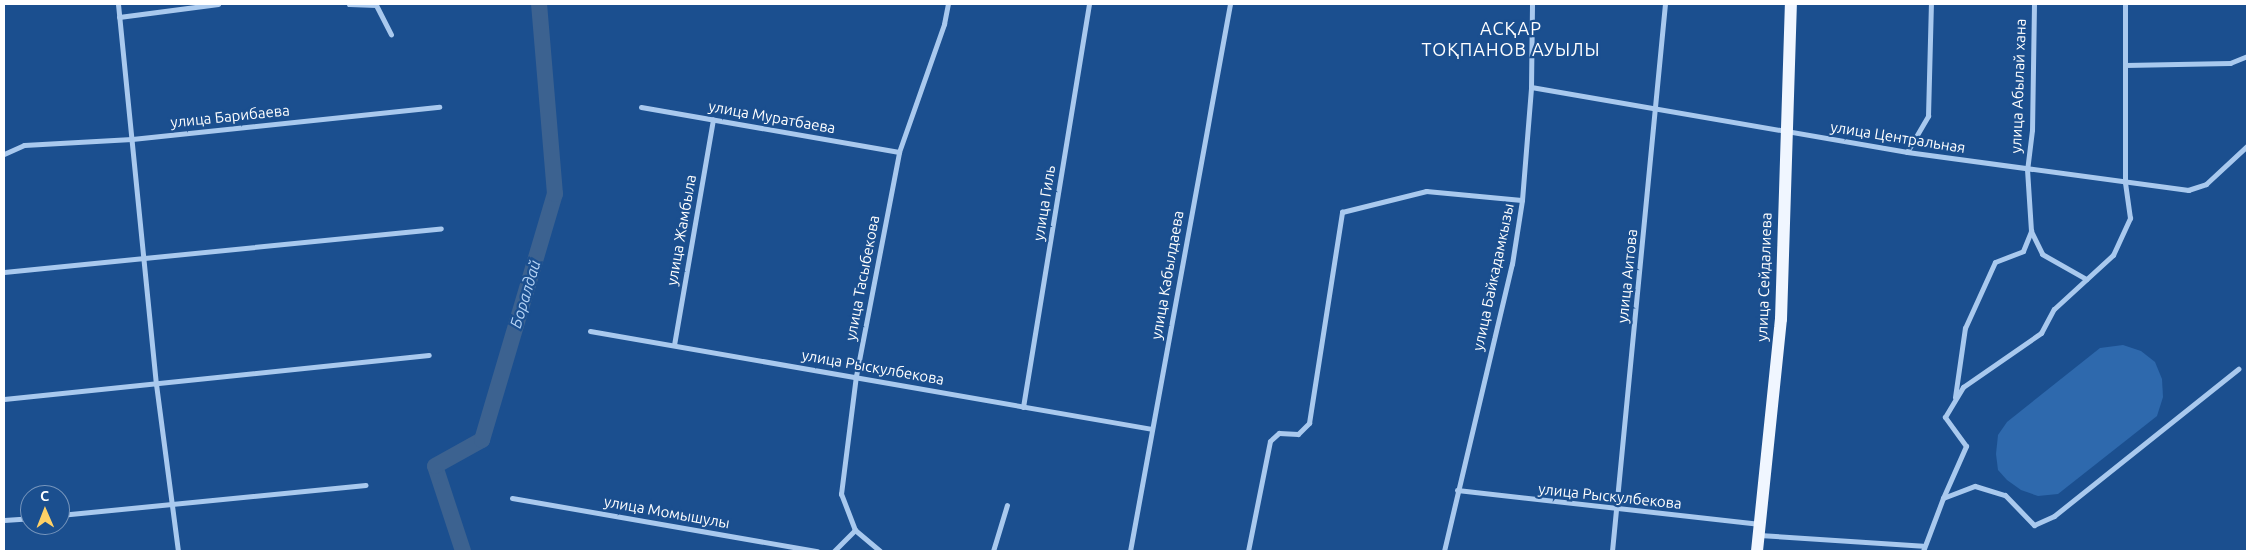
<!DOCTYPE html>
<meta charset="utf-8">
<style>
body{margin:0}
#map{position:relative;width:2251px;height:555px;overflow:hidden;background:#1b4f8f;font-family:Ubuntu,sans-serif}
div>[style]{position:absolute}
[style*='--x']{left:calc(var(--x)*1px);top:calc(var(--y)*1px);width:calc(var(--w)*1px);rotate:calc(var(--a)*1deg)}
.green>*{inset:0;background:#2e69ad}
.river>*{height:16px;margin:-8px;padding:0 8px;transform-origin:8px;border-radius:8px;background:#3c6290}
.minor>*{height:5px;margin:-2.5px;padding:0 2.5px;transform-origin:2.5px;border-radius:2.5px;background:#a9c9ee}
.primary>*{height:12px;margin:-6px;padding:0 6px;transform-origin:6px;border-radius:6px;background:#f0f6ff}
span{translate:-50% -50%;white-space:nowrap;text-align:center;line-height:1.15;-webkit-text-stroke:4.5px #1b4f8f;paint-order:stroke}
.street-label{font-size:15px;color:#fff}
.water-label{font-size:16px;color:#b5d3f5;font-style:italic}
.quarter-label{font-size:18px;color:#fff;letter-spacing:1px}
.frame{position:absolute;inset:0;border:5px solid #fff;pointer-events:none}
.north{position:absolute;left:20px;top:485px;width:50px;height:50px;box-sizing:border-box;background:#1b4f8f;border:1px solid #7695bc;border-radius:50%;rotate:359deg;font-size:14px;font-weight:700;line-height:20px;text-align:center;color:#fff}
.north::after{content:'';display:block;margin:auto;width:18px;height:22px;background:#ffd166;clip-path:polygon(50% 0,100% 100%,50% 72%,0 100%)}
</style>
<div id="map">
<div class="green">
<i style="clip-path:polygon(2123px 345px,2141px 351px,2155px 362px,2162px 379px,2163px 397px,2157px 416px,2058px 494px,2038px 496px,2021px 490px,2007px 480px,1998px 470px,1996px 454px,1998px 435px,2007px 422px,2100px 348px)"></i>
</div>
<div class="river">
<i style="--x:463;--y:551;--w:89;--a:-108.2"></i>
<i style="--x:435;--y:466;--w:54;--a:-29"></i>
<i style="--x:482;--y:440;--w:257;--a:-73.5"></i>
<i style="--x:555;--y:194;--w:191;--a:-94.8"></i>
</div>
<div class="minor">
<i style="--x:118;--y:4;--w:382;--a:84.3"></i>
<i style="--x:156;--y:384;--w:168;--a:82.5"></i>
<i style="--x:349;--y:4;--w:27;--a:2"></i>
<i style="--x:376;--y:5;--w:33;--a:63"></i>
<i style="--x:2034;--y:4;--w:126;--a:90.9"></i>
<i style="--x:2032;--y:130;--w:39;--a:97"></i>
<i style="--x:2027;--y:169;--w:62;--a:86.3"></i>
<i style="--x:2031;--y:231;--w:25;--a:64"></i>
<i style="--x:2042;--y:254;--w:51;--a:29.6"></i>
<i style="--x:119;--y:17;--w:100;--a:-7.5"></i>
<i style="--x:2125;--y:65;--w:105;--a:-1.1"></i>
<i style="--x:2230;--y:63;--w:18;--a:-22"></i>
<i style="--x:1531;--y:87;--w:382;--a:9.8"></i>
<i style="--x:1907;--y:152;--w:284;--a:7.7"></i>
<i style="--x:2188;--y:190;--w:19;--a:-18"></i>
<i style="--x:2206;--y:184;--w:56;--a:-42.8"></i>
<i style="--x:641;--y:107;--w:262;--a:9.9"></i>
<i style="--x:1907;--y:152;--w:42;--a:-59.7"></i>
<i style="--x:1928;--y:116;--w:112;--a:-88.5"></i>
<i style="--x:4;--y:154;--w:22;--a:-24"></i>
<i style="--x:24;--y:145;--w:108;--a:-3.2"></i>
<i style="--x:132;--y:139;--w:309;--a:-6"></i>
<i style="--x:4;--y:272;--w:439;--a:-5.7"></i>
<i style="--x:590;--y:331;--w:570;--a:9.89"></i>
<i style="--x:674;--y:345;--w:229;--a:-80.2"></i>
<i style="--x:1955;--y:397;--w:70;--a:-81.8"></i>
<i style="--x:1965;--y:328;--w:72;--a:-65.6"></i>
<i style="--x:1995;--y:262;--w:30;--a:-21"></i>
<i style="--x:2023;--y:251;--w:22;--a:-68"></i>
<i style="--x:4;--y:399;--w:427;--a:-5.9"></i>
<i style="--x:1023;--y:407;--w:408;--a:-80.7"></i>
<i style="--x:1457;--y:490;--w:305;--a:6.4"></i>
<i style="--x:512;--y:498;--w:310;--a:9.9"></i>
<i style="--x:1943;--y:498;--w:57;--a:-66.1"></i>
<i style="--x:1966;--y:446;--w:36;--a:-126"></i>
<i style="--x:1945;--y:417;--w:35;--a:-59"></i>
<i style="--x:1963;--y:387;--w:95;--a:-34.7"></i>
<i style="--x:2041;--y:333;--w:27;--a:-62"></i>
<i style="--x:2054;--y:309;--w:80;--a:-42.5"></i>
<i style="--x:2113;--y:255;--w:41;--a:-65.3"></i>
<i style="--x:2130;--y:218;--w:36;--a:-98"></i>
<i style="--x:2125;--y:182;--w:178;--a:-90"></i>
<i style="--x:60;--y:515;--w:307;--a:-5.6"></i>
<i style="--x:4;--y:520;--w:26;--a:-4"></i>
<i style="--x:1759;--y:535;--w:164;--a:3.8"></i>
<i style="--x:834;--y:551;--w:30;--a:-45"></i>
<i style="--x:880;--y:551;--w:33;--a:-140"></i>
<i style="--x:855;--y:530;--w:39;--a:-111"></i>
<i style="--x:841;--y:494;--w:119;--a:-82.8"></i>
<i style="--x:856;--y:376;--w:228;--a:-79.1"></i>
<i style="--x:899;--y:152;--w:136;--a:-70.6"></i>
<i style="--x:944;--y:24;--w:20;--a:-79"></i>
<i style="--x:993;--y:551;--w:48;--a:-73.1"></i>
<i style="--x:1130;--y:551;--w:556;--a:-79.64"></i>
<i style="--x:1248;--y:551;--w:112;--a:-78.7"></i>
<i style="--x:1270;--y:441;--w:12;--a:-42"></i>
<i style="--x:1279;--y:433;--w:19;--a:3"></i>
<i style="--x:1298;--y:434;--w:16;--a:-45"></i>
<i style="--x:1309;--y:423;--w:214;--a:-81.1"></i>
<i style="--x:1342;--y:212;--w:87;--a:-14"></i>
<i style="--x:1426;--y:191;--w:96;--a:5.4"></i>
<i style="--x:1444;--y:551;--w:295;--a:-76.7"></i>
<i style="--x:1512;--y:264;--w:65;--a:-81.1"></i>
<i style="--x:1522;--y:200;--w:113;--a:-85.4"></i>
<i style="--x:1531;--y:87;--w:83;--a:-89.3"></i>
<i style="--x:1612;--y:551;--w:550;--a:-84.47"></i>
<i style="--x:1923;--y:551;--w:57;--a:-69.3"></i>
<i style="--x:1943;--y:498;--w:34;--a:-21"></i>
<i style="--x:1975;--y:486;--w:31;--a:17"></i>
<i style="--x:2005;--y:495;--w:42;--a:46"></i>
<i style="--x:2034;--y:525;--w:22;--a:-24"></i>
<i style="--x:2054;--y:516;--w:236;--a:-38.6"></i>
</div>
<div class="primary">
<i style="--x:1757;--y:551;--w:233;--a:-84.1"></i>
<i style="--x:1781;--y:319;--w:315;--a:-88.2"></i>
</div>
<div class="street-label">
<span style="left:2018px;top:86px;rotate:-88deg">улица Абылай хана</span>
<span style="left:230px;top:116px;rotate:-6deg">улица Барибаева</span>
<span style="left:772px;top:117px;rotate:10deg">улица Муратбаева</span>
<span style="left:1898px;top:137px;rotate:9deg">улица Центральная</span>
<span style="left:1044px;top:203px;rotate:-81deg">улица Гиль</span>
<span style="left:681px;top:230px;rotate:-80deg">улица Жамбыла</span>
<span style="left:1167px;top:275px;rotate:-80deg">улица Кабылдаева</span>
<span style="left:1627px;top:276px;rotate:-84deg">улица Аитова</span>
<span style="left:1493px;top:277px;rotate:-78deg">улица Байкадамкызы</span>
<span style="left:1764px;top:277px;rotate:-88deg">улица Сейдалиева</span>
<span style="left:862px;top:278px;rotate:-79deg">улица Тасыбекова</span>
<span style="left:873px;top:367px;rotate:10deg">улица Рыскулбекова</span>
<span style="left:1610px;top:496px;rotate:6deg">улица Рыскулбекова</span>
<span style="left:667px;top:512px;rotate:10deg">улица Момышулы</span>
</div>
<div class="water-label">
<span style="left:525px;top:294px;rotate:-73deg">Боралдай</span>
</div>
<div class="quarter-label">
<span style="left:1511px;top:39px">АСҚАР<br>ТОҚПАНОВ АУЫЛЫ</span>
</div>
<div class="frame"></div>
<div class="north">С</div>
</div>
